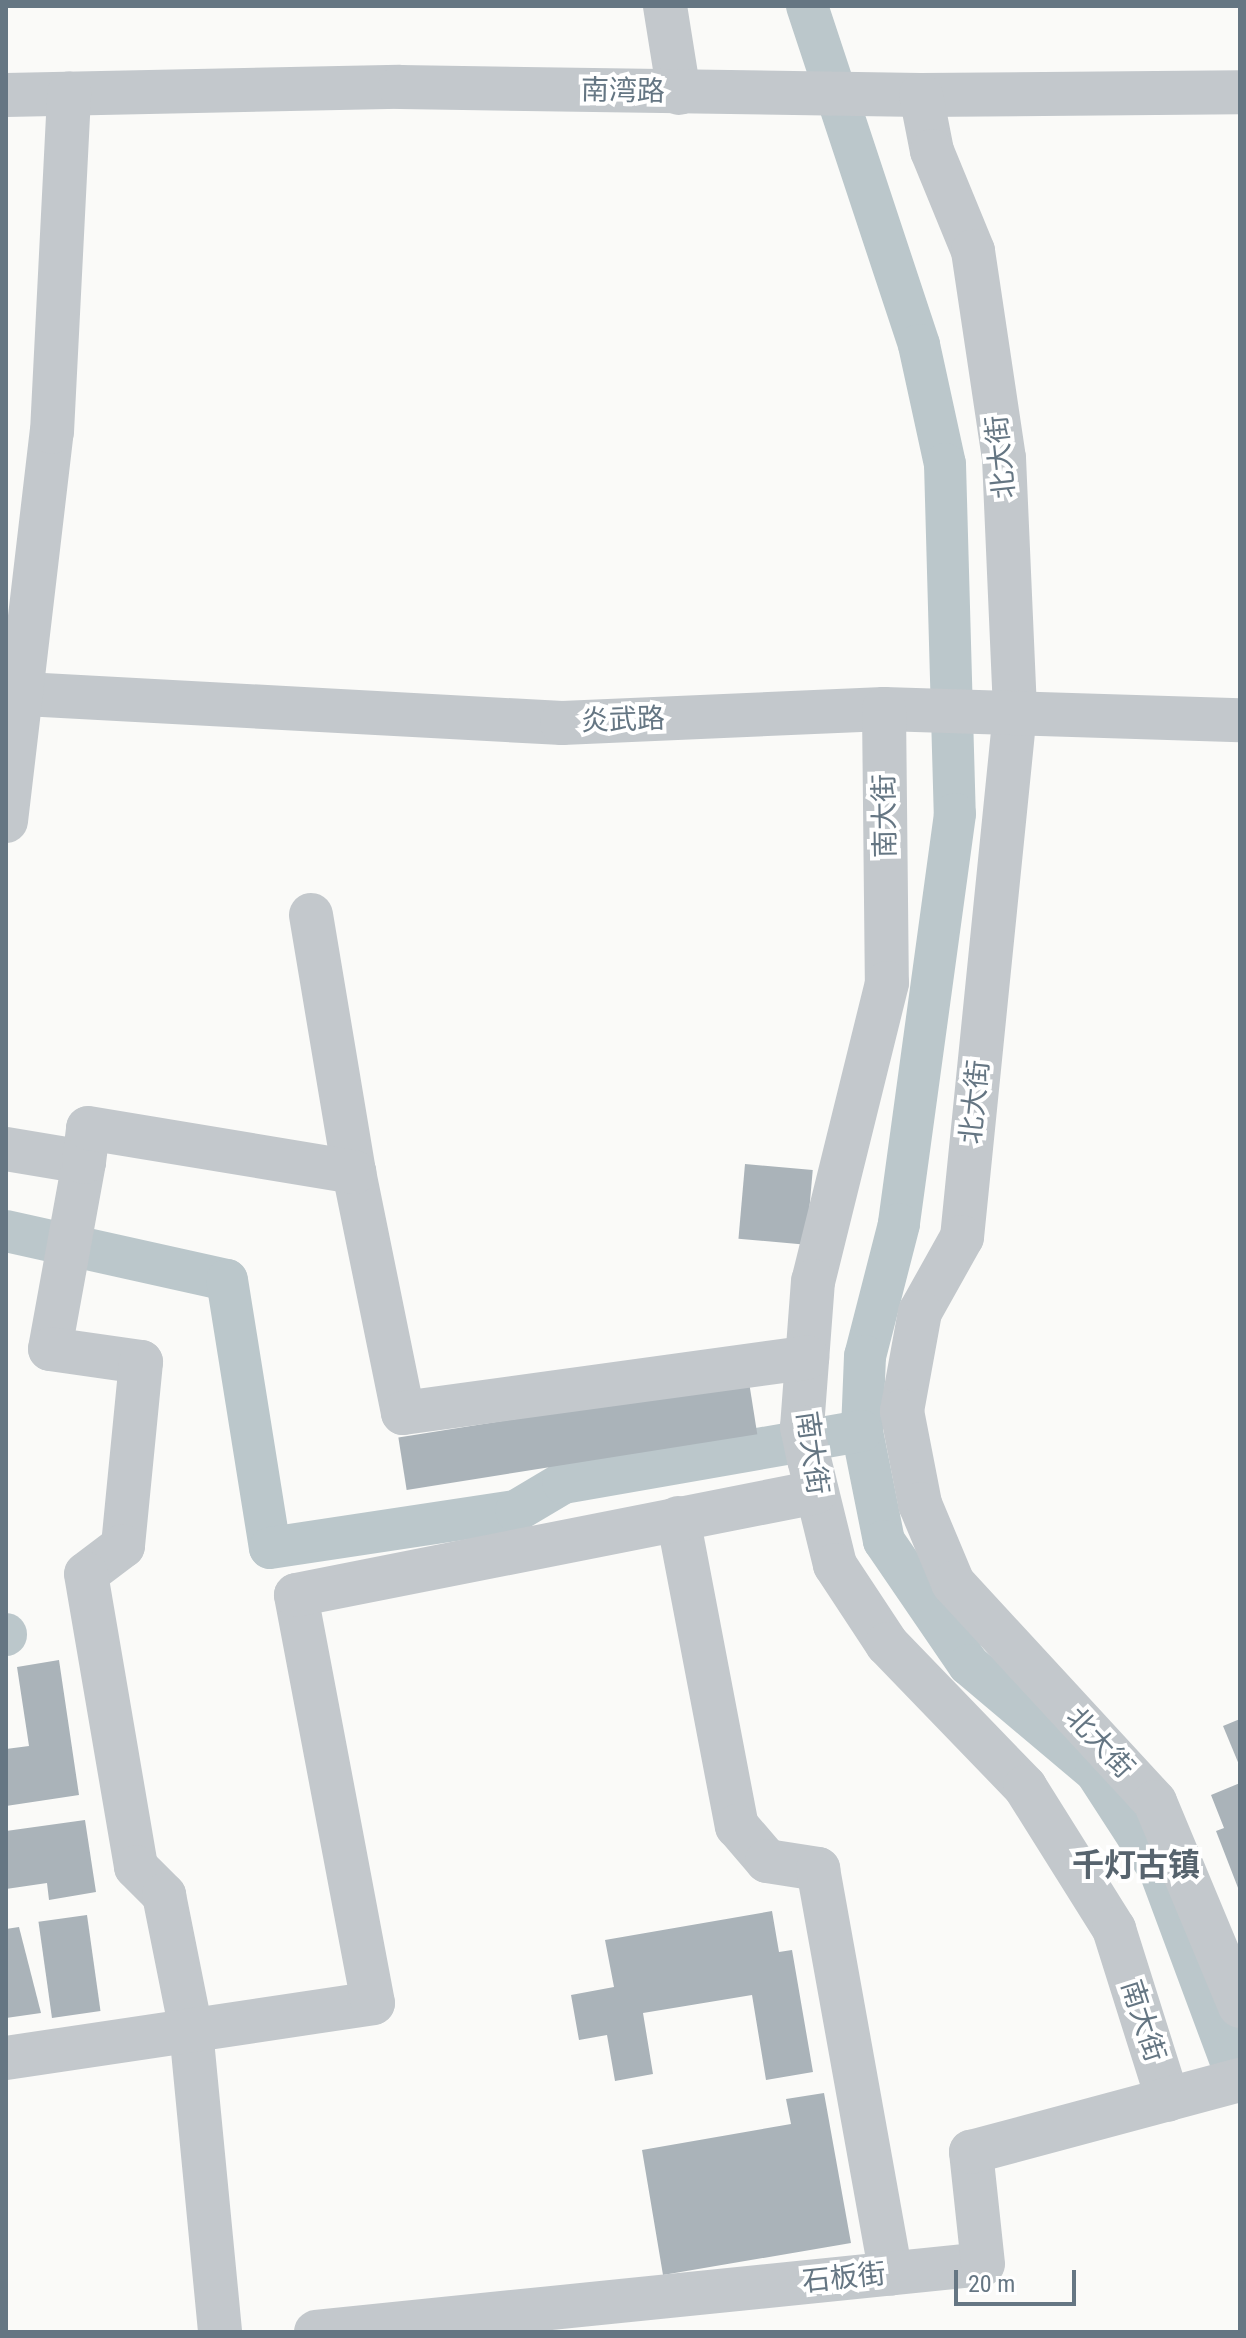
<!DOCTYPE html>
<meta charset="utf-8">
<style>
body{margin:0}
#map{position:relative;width:1246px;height:2338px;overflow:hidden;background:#fafaf8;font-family:"Roboto Condensed","Noto Sans SC",sans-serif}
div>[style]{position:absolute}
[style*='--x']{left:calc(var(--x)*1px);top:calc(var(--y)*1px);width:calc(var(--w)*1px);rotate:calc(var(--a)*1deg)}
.canal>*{height:42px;margin:-21px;padding:0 21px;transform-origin:21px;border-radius:21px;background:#bbc7cb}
.building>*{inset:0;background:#aab3b9;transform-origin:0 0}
.minor>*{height:44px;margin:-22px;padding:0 22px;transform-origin:22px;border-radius:22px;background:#c3c8cc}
span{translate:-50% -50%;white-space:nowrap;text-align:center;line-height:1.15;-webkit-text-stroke:8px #fff;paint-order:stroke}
.street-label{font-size:28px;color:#657683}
.quarter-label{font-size:32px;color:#57646e;font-weight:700}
.frame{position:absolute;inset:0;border:8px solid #657683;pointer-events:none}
.scale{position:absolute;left:954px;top:2270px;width:122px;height:36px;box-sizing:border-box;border:4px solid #657683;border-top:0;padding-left:10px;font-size:24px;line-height:28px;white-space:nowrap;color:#657683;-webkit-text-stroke:6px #fff;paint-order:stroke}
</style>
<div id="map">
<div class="canal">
<i style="--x:807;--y:6;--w:357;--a:71.7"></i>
<i style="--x:919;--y:345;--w:122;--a:77.7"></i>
<i style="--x:945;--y:464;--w:350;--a:88.4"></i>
<i style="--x:955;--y:814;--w:414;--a:97.8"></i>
<i style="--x:899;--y:1224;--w:136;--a:104.4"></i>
<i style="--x:865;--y:1356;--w:75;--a:92.3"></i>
<i style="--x:862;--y:1431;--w:112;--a:78.7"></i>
<i style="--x:884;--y:1541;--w:150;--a:55.6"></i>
<i style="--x:969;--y:1665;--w:166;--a:40.1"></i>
<i style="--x:1096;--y:1772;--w:118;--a:57.1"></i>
<i style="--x:1160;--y:1871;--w:207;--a:69.6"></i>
<i style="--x:6;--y:1231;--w:226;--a:12.5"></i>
<i style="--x:227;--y:1280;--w:271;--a:80.9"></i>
<i style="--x:270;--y:1548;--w:249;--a:-8.6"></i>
<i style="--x:516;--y:1511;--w:55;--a:-30.8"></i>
<i style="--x:563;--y:1483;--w:303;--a:-9.9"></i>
<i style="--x:6;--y:1634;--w:1;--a:90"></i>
</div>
<div class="building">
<i style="left:745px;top:1164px;width:68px;height:75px;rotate:5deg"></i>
<i style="left:749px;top:1382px;width:53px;height:355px;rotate:81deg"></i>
<i style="clip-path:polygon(59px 1660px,79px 1795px,6px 1806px,6px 1749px,29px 1746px,17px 1667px)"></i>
<i style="clip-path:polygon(1240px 1719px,1240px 1767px,1223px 1726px)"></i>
<i style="clip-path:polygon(1240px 1783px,1240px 1893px,1216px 1831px,1224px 1828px,1211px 1795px)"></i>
<i style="clip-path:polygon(85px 1820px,96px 1892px,49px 1900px,47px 1883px,6px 1889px,6px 1831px)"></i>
<i style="clip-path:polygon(772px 1911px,779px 1952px,792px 1950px,813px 2072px,766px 2080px,752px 1995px,643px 2013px,653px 2074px,615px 2081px,607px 2035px,579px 2040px,571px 1995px,614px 1987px,605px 1940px)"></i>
<i style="left:87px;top:1915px;width:97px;height:49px;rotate:82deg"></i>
<i style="clip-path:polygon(19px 1927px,41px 2013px,6px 2018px,6px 1929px)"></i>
<i style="clip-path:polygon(824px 2093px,851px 2243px,663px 2275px,642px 2150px,791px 2124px,786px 2099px)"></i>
</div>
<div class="minor">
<i style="--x:665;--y:6;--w:88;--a:80.9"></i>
<i style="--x:6;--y:95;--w:394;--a:-1.2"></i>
<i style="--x:400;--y:87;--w:521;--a:0.88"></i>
<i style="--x:921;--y:95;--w:319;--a:-0.5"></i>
<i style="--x:921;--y:95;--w:57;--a:78.9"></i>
<i style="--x:932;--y:151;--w:108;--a:67.7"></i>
<i style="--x:973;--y:251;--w:209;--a:81.5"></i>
<i style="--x:1004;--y:458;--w:254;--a:87.5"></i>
<i style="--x:1015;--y:712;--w:528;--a:95.76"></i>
<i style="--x:962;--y:1237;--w:86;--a:119.2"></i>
<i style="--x:920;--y:1312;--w:101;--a:100.3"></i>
<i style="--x:902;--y:1411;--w:95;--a:79"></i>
<i style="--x:920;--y:1504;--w:86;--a:67.3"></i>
<i style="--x:953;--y:1583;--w:298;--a:47.3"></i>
<i style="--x:1155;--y:1802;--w:221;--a:67.4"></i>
<i style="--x:6;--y:693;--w:557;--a:3.09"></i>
<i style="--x:562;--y:723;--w:322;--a:-2.5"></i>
<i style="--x:884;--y:709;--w:356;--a:1.8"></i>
<i style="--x:884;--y:709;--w:274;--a:89.4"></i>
<i style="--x:887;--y:983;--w:307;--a:103.9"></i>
<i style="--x:813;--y:1281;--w:146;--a:94.3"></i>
<i style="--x:802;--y:1427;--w:33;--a:78"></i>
<i style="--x:809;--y:1459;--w:109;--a:76.2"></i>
<i style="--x:835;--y:1565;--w:95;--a:56.6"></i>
<i style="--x:887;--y:1644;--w:199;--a:46"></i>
<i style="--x:1025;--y:1787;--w:168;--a:57.9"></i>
<i style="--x:1114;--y:1929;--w:179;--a:72.5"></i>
<i style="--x:6;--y:821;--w:392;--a:-83.3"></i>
<i style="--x:52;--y:432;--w:339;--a:-87.1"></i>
<i style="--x:311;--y:915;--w:261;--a:80.5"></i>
<i style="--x:354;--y:1172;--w:246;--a:78.5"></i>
<i style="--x:403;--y:1413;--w:408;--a:-7.8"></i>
<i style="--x:6;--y:1149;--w:79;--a:9.5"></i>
<i style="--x:84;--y:1162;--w:190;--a:100.3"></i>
<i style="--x:50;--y:1349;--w:92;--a:8.1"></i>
<i style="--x:141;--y:1362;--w:185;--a:95.6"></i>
<i style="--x:123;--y:1546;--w:46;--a:142.9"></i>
<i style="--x:86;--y:1574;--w:297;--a:80.3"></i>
<i style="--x:136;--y:1867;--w:40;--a:45"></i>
<i style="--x:164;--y:1895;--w:138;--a:78.7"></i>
<i style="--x:191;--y:2030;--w:303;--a:84.5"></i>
<i style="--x:84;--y:1162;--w:34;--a:-83"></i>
<i style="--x:88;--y:1128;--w:270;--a:9.4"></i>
<i style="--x:678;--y:1518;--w:314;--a:79.2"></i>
<i style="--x:737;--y:1826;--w:46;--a:49.4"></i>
<i style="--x:767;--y:1861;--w:52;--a:8.9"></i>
<i style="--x:818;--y:1869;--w:411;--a:79.8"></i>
<i style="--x:6;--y:2058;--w:371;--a:-8.5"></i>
<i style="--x:373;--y:2003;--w:415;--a:-100.7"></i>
<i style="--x:296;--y:1595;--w:530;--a:-11.2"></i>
<i style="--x:316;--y:2332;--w:670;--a:-5.82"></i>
<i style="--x:983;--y:2264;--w:113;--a:-96.1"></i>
<i style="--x:971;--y:2152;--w:278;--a:-15"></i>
</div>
<div class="street-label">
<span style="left:623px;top:91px;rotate:1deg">南湾路</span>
<span style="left:1001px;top:457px;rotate:-96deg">北大街</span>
<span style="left:623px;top:720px;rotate:-2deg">炎武路</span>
<span style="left:885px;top:816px;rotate:-91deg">南大街</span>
<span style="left:975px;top:1102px;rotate:-84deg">北大街</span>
<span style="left:812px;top:1453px;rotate:82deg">南大街</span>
<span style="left:1100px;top:1743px;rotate:47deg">北大街</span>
<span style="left:1143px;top:2021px;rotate:72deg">南大街</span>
<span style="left:844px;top:2278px;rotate:-6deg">石板街</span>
</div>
<div class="quarter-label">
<span style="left:1136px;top:1865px">千灯古镇</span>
</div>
<div class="frame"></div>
<div class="scale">20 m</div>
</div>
